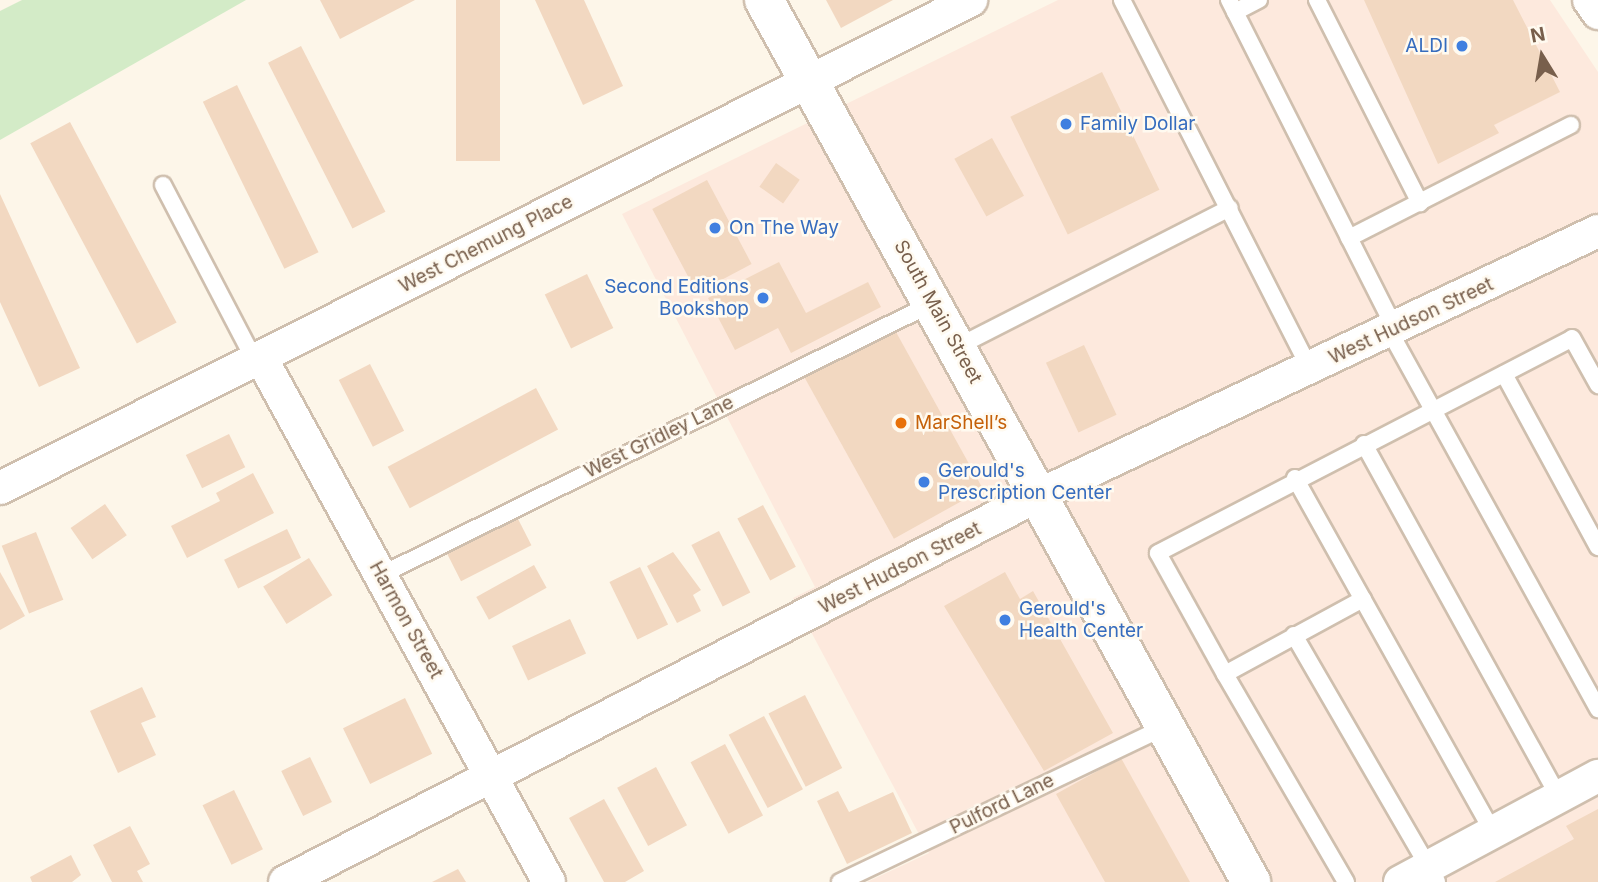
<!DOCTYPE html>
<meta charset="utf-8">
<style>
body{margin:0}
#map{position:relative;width:1598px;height:882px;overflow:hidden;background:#fdf6e9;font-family:Inter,sans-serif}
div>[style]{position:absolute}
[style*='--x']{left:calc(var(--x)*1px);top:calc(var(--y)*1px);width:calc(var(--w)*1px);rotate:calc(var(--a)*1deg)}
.commercial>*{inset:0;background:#fde9dd}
.green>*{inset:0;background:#d3ebc7}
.building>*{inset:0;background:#f2d8c1;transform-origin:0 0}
.roads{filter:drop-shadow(2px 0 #cfbfae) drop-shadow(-2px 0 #cfbfae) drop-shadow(0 2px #cfbfae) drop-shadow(0 -2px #cfbfae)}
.service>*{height:16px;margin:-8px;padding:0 8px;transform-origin:8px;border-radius:8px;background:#fff}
.minor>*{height:32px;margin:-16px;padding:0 16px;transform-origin:16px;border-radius:16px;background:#fff}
.secondary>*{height:38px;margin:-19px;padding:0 19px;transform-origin:19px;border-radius:19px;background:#fff}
.dots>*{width:19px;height:19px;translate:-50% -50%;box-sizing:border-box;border:4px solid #fffaf0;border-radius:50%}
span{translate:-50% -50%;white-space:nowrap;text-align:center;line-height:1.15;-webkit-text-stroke:5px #fffaf0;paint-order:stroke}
.shop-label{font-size:19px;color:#366cbe}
.right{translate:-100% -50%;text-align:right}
.left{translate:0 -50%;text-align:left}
.street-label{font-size:19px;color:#785f4c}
.food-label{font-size:19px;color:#c56008}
.north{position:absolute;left:1507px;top:21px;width:70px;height:70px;-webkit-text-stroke:5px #fffaf0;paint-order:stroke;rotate:349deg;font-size:19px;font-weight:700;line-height:28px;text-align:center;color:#785f4c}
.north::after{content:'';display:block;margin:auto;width:24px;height:32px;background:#785f4c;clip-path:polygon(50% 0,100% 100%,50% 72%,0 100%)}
</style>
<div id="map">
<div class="commercial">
<i style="clip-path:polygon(1058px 0,1550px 0,1598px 72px,1598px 882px,867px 882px,929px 853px,793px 598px,815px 587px,622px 214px)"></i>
</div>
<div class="green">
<i style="clip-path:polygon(22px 0,246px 0,0 140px,0 11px)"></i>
</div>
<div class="building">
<i style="clip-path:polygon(320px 0,415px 0,340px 39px)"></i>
<i style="left:456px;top:0;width:44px;height:161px"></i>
<i style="clip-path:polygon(535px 0,584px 0,623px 86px,583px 105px)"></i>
<i style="clip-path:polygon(826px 0,893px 0,841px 28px)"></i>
<i style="clip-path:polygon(1364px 0,1513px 0,1560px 92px,1494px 125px,1499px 133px,1438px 164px)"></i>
<i style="left:301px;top:46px;width:186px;height:37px;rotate:63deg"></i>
<i style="left:1102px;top:72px;width:131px;height:102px;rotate:64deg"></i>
<i style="left:237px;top:85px;width:186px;height:38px;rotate:64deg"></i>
<i style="left:70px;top:122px;width:227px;height:45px;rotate:62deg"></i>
<i style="left:992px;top:138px;width:66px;height:43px;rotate:61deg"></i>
<i style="left:776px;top:163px;width:29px;height:29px;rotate:35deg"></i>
<i style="left:707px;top:180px;width:95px;height:62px;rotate:62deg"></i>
<i style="clip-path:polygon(0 194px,80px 368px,39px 387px,0 302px)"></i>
<i style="clip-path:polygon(779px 262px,806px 313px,868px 282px,881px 307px,791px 353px,778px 328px,735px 350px,708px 298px)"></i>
<i style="left:587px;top:274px;width:60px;height:47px;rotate:64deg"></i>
<i style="left:891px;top:323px;width:190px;height:102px;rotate:61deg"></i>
<i style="left:1084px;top:345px;width:77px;height:42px;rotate:65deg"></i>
<i style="left:370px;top:364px;width:75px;height:35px;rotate:63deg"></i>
<i style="left:536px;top:388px;width:47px;height:168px;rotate:62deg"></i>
<i style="left:229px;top:434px;width:37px;height:48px;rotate:64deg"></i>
<i style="clip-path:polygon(253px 473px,274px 513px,187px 558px,171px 526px,220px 501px,216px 493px)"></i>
<i style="left:105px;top:504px;width:38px;height:42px;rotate:55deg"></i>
<i style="left:763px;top:505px;width:70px;height:29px;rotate:62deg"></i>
<i style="left:516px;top:515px;width:34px;height:79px;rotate:63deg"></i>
<i style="left:287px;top:529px;width:32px;height:70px;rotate:64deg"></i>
<i style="left:719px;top:531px;width:69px;height:31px;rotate:63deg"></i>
<i style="left:36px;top:532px;width:73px;height:37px;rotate:68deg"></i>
<i style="clip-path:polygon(673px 552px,701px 590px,693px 595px,701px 611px,677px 623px,647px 566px)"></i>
<i style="left:309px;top:558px;width:44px;height:54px;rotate:58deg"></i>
<i style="left:534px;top:565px;width:26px;height:66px;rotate:61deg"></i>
<i style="left:640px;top:567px;width:64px;height:34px;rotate:64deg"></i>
<i style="clip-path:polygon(0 572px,25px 616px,0 630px)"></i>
<i style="clip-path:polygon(1005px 572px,1020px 599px,1033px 591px,1113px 733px,1044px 771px,944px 606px)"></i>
<i style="left:570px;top:619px;width:38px;height:64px;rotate:65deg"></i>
<i style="clip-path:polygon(142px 687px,156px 717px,141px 723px,156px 755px,118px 773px,90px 711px)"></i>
<i style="left:805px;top:695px;width:82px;height:41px;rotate:63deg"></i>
<i style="left:405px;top:698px;width:62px;height:69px;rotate:64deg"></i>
<i style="left:764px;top:716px;width:83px;height:40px;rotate:62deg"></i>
<i style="left:725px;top:744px;width:81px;height:39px;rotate:62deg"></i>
<i style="left:310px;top:757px;width:50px;height:32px;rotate:64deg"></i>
<i style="clip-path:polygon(1121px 758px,1179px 862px,1190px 882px,1105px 882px,1056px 794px)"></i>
<i style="left:656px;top:767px;width:66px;height:44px;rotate:62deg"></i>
<i style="left:234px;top:790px;width:66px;height:35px;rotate:64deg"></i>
<i style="clip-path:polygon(838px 791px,849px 812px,893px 792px,912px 833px,847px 864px,817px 801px)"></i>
<i style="clip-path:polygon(604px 799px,644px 871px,625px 882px,604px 882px,569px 818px)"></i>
<i style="clip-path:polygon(1598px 809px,1598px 882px,1495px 882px,1574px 839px,1566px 826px)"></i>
<i style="clip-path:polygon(130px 826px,150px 864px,137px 871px,143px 882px,112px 882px,93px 845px)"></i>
<i style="clip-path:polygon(71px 855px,81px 875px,72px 882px,32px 882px,30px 877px)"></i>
<i style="clip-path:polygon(458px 869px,466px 882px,432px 882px)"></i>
</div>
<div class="roads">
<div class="service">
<i style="--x:1122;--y:0;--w:414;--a:63"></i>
<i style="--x:1229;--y:0;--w:369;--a:63.2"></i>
<i style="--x:1317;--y:0;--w:228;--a:63.1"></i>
<i style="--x:1235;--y:12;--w:27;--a:-27"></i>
<i style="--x:163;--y:185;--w:199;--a:62.4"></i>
<i style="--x:1349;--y:238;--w:249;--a:-27"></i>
<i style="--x:1390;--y:332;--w:431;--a:61.1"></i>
<i style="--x:957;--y:347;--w:306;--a:-27"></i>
<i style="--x:1504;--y:374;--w:197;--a:61.5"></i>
<i style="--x:1364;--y:444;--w:403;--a:61.1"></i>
<i style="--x:1295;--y:478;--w:406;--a:60.8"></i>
<i style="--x:381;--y:575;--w:613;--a:-26.23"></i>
<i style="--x:1294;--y:635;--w:285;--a:59.9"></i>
<i style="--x:1225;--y:674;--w:138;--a:-119"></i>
<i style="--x:1158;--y:553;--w:466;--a:-27.4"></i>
<i style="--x:1572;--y:338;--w:54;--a:61"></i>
<i style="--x:840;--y:882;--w:360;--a:-25.5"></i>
<i style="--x:1346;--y:882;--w:241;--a:-120.2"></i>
<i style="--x:1225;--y:674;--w:157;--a:-28.5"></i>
</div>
<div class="minor">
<i style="--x:1589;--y:0;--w:16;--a:55"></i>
<i style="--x:261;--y:358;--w:598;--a:61.21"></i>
<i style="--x:0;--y:488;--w:1087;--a:-26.68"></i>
<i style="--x:285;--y:882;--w:848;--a:-27.17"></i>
<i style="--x:1039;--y:495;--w:618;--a:-25.28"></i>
<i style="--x:1400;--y:882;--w:225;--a:-28.2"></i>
</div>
<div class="secondary">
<i style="--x:764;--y:0;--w:1008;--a:61.09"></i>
</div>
</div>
<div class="dots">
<i style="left:1462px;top:46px;background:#3f7fe0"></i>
<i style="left:1066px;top:124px;background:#3f7fe0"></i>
<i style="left:715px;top:228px;background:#3f7fe0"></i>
<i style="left:763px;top:298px;background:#3f7fe0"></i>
<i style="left:901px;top:423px;background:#e8710a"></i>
<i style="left:924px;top:482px;background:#3f7fe0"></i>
<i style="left:1005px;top:620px;background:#3f7fe0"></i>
</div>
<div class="shop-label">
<span class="right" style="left:1448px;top:46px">ALDI</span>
<span class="left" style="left:1080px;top:124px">Family Dollar</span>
<span class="left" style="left:729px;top:228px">On The Way</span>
<span class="right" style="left:749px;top:298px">Second Editions<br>Bookshop</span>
<span class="left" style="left:938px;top:482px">Gerould's<br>Prescription Center</span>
<span class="left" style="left:1019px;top:620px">Gerould's<br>Health Center</span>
</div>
<div class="street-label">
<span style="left:486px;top:244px;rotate:-27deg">West Chemung Place</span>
<span style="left:938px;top:312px;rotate:61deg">South Main Street</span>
<span style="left:1411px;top:321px;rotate:-25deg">West Hudson Street</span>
<span style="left:659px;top:437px;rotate:-26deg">West Gridley Lane</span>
<span style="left:900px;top:568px;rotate:-27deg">West Hudson Street</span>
<span style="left:406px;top:620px;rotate:61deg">Harmon Street</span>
<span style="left:1002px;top:804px;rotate:-26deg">Pulford Lane</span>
</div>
<div class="food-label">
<span class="left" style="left:915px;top:423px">MarShell’s</span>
</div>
<div class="north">N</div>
</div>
